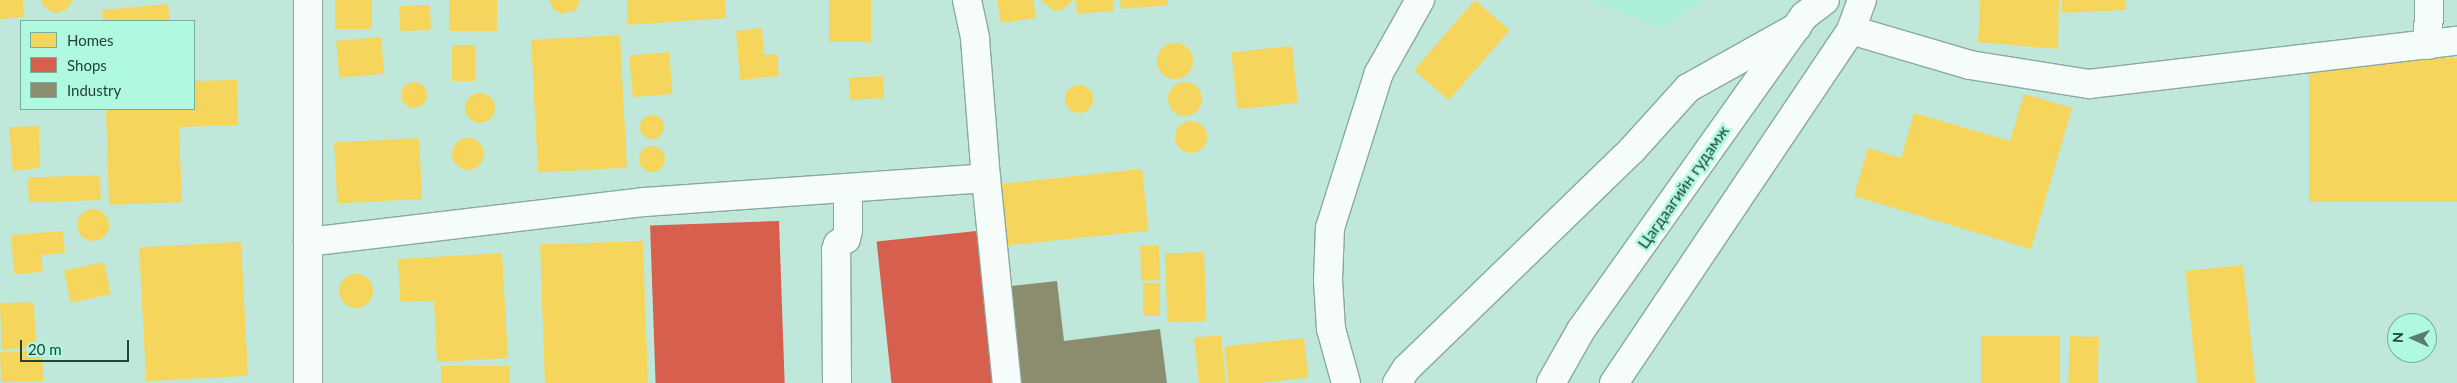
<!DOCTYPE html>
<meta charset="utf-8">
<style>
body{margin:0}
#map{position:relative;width:2457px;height:383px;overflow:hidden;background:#bfe8da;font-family:Lato,sans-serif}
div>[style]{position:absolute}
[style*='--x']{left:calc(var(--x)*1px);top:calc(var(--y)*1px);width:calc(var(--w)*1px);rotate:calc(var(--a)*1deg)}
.built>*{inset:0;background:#aceed8}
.homes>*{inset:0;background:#f6d55c;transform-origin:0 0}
.round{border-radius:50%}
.shops>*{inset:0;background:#d6604d;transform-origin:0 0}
.industry>*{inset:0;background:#8c8c6e}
.roads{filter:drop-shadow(1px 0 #89a99f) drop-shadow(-1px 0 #89a99f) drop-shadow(0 1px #89a99f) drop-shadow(0 -1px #89a99f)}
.street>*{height:28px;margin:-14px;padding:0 14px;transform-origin:14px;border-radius:14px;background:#f5fcf9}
.primary>*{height:28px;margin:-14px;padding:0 14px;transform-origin:14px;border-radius:14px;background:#f5fcf9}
span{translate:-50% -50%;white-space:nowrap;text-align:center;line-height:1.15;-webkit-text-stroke:5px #aef9df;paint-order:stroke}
.street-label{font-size:16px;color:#234238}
.legend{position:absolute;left:20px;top:20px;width:175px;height:90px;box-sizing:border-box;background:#aef9df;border:1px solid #76b09c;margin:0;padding:6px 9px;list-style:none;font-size:15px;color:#234238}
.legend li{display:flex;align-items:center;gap:10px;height:25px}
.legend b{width:25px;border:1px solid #76b09c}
.north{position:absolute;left:2387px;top:313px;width:50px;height:50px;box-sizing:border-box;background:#aef9df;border:1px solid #76b09c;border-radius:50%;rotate:272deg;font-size:14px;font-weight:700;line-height:20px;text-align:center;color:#234238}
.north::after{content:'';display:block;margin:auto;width:18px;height:22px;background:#5a7c71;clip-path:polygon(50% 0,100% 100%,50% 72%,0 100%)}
.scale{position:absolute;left:20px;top:340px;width:109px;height:22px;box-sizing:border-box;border:2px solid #234238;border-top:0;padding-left:6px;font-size:15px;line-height:18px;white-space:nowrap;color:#234238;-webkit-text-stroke:4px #aef9df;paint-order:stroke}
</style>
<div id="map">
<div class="built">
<i style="clip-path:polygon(1589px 0,1702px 0,1661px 28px)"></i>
</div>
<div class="homes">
<i style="clip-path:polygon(0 0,23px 0,24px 17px,0 19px)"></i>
<i style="clip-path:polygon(41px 0,73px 0,67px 9px,56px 13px,45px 8px)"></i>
<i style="left:335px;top:0;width:37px;height:29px"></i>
<i style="left:449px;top:0;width:48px;height:31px"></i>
<i style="clip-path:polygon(549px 0,580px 0,576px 10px,562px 14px,554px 10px)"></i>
<i style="clip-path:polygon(627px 0,725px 0,726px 18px,628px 25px)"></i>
<i style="left:829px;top:0;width:42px;height:42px"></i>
<i style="clip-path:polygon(997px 0,1033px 0,1036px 18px,1001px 23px)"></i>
<i style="clip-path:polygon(1041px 0,1073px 0,1064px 9px,1054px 11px)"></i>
<i style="clip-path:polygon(1076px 0,1113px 0,1114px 11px,1077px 14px)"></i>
<i style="clip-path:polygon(1120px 0,1167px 0,1168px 5px,1121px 9px)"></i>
<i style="left:1475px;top:0;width:46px;height:93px;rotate:41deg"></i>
<i style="clip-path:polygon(1980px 0,2059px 0,2058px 49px,1978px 42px)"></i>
<i style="clip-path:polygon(2062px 0,2125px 0,2126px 10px,2062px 13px)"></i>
<i style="clip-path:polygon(168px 4px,170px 21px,103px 21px,102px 10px)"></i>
<i style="left:430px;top:5px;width:25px;height:31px;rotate:88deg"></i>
<i style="clip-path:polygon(762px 28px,764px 55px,777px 54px,779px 76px,740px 80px,736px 31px)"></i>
<i style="left:620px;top:35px;width:133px;height:89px;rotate:87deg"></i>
<i style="left:381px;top:37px;width:37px;height:45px;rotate:85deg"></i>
<i class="round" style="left:1157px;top:43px;width:36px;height:36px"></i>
<i style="left:452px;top:45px;width:23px;height:36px"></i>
<i style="left:1292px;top:46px;width:57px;height:61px;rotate:84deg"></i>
<i style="left:669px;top:52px;width:42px;height:40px;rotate:85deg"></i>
<i style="left:2457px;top:58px;width:144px;height:148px;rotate:90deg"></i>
<i style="left:883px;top:76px;width:22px;height:34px;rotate:87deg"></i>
<i style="clip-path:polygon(237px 80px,238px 125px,179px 127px,182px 202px,109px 205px,106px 109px,194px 109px,194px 81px)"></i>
<i class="round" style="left:401px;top:82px;width:26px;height:26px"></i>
<i class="round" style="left:1168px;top:82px;width:34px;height:34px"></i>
<i class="round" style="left:1065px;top:85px;width:28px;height:28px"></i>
<i class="round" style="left:465px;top:93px;width:30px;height:30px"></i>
<i style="clip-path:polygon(2024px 94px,2072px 108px,2031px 249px,1854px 196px,1868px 148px,1901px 158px,1914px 113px,2010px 141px)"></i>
<i class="round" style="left:640px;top:115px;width:24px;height:24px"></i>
<i class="round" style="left:1175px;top:121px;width:32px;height:32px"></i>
<i style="clip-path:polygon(39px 126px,40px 168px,13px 171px,9px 127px)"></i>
<i style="left:419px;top:138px;width:61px;height:85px;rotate:87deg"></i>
<i class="round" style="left:452px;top:138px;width:32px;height:32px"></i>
<i class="round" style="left:639px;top:146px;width:26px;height:26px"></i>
<i style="left:1142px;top:169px;width:62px;height:151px;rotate:84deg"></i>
<i style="left:100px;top:175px;width:25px;height:72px;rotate:88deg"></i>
<i class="round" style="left:77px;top:209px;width:32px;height:32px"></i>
<i style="clip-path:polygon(63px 231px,65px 253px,41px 255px,43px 272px,14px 274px,11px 235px)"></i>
<i style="left:643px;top:241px;width:142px;height:103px;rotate:88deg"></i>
<i style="left:241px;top:242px;width:134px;height:102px;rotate:87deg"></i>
<i style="left:1159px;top:245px;width:35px;height:19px;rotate:88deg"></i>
<i style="left:1204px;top:252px;width:69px;height:39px;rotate:88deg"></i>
<i style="clip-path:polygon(502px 253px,508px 358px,437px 362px,434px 301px,400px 302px,398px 259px)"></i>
<i style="left:104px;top:262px;width:33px;height:41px;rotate:78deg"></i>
<i style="left:2243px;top:265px;width:119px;height:58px;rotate:84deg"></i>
<i class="round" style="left:339px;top:274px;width:34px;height:34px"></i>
<i style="left:1160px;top:283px;width:33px;height:17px;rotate:90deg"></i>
<i style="left:34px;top:302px;width:46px;height:34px;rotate:88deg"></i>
<i style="left:1221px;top:335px;width:48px;height:27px;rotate:84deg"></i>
<i style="left:1981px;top:336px;width:79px;height:47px"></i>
<i style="left:2070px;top:336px;width:29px;height:47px;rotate:2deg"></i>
<i style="left:1304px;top:338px;width:40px;height:80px;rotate:84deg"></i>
<i style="left:42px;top:351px;width:30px;height:42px;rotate:88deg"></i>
<i style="left:510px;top:366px;width:17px;height:69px;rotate:90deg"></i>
</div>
<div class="shops">
<i style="left:779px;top:221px;width:162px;height:129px;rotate:88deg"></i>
<i style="left:986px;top:230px;width:154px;height:110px;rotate:84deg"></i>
</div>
<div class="industry">
<i style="clip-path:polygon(1057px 281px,1064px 341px,1160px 329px,1167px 383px,1015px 383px,1003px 287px)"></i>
</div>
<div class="roads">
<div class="street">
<i style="--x:308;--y:0;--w:383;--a:90"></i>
<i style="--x:967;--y:0;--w:40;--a:78"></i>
<i style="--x:975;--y:39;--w:139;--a:85.5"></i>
<i style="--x:986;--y:178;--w:206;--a:84.2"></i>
<i style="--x:1851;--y:30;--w:124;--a:16.4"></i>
<i style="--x:1970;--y:65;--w:121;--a:9.1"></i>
<i style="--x:2089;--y:84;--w:371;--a:-6.7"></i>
<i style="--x:2428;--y:45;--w:45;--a:-88.7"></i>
<i style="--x:308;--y:242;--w:338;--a:-6.8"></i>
<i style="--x:644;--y:202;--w:343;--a:-4"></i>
<i style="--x:837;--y:383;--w:133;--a:-90.4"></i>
<i style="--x:836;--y:250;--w:6;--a:-72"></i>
<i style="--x:838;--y:244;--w:9;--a:-32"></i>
<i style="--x:846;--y:239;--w:9;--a:-77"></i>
<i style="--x:848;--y:230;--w:42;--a:-90"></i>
<i style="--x:1346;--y:383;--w:56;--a:-105.5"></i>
<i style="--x:1331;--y:329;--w:49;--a:-93.5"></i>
<i style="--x:1328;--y:280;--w:52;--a:-87.8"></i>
<i style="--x:1330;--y:228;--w:163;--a:-72.5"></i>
<i style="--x:1379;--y:73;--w:84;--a:-60.7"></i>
<i style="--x:1397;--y:383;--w:17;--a:-57"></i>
<i style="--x:1406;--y:369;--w:315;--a:-44.1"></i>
<i style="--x:1632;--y:150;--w:84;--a:-47.9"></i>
<i style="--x:1688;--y:88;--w:125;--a:-29.2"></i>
</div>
<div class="primary">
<i style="--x:1551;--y:383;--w:61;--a:-60.5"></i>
<i style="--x:1581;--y:330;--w:385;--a:-54.6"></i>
<i style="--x:1804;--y:16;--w:26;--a:-37"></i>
<i style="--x:1614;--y:383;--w:425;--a:-56.1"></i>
<i style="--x:1851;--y:30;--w:32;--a:-70"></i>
</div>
</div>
<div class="street-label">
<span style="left:1683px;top:187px;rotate:-55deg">Цагдаагийн гудамж</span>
</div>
<ul class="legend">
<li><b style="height:14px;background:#f6d55c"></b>Homes</li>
<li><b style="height:14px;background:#d6604d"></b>Shops</li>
<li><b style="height:14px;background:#8c8c6e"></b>Industry</li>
</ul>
<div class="north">N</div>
<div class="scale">20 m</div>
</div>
